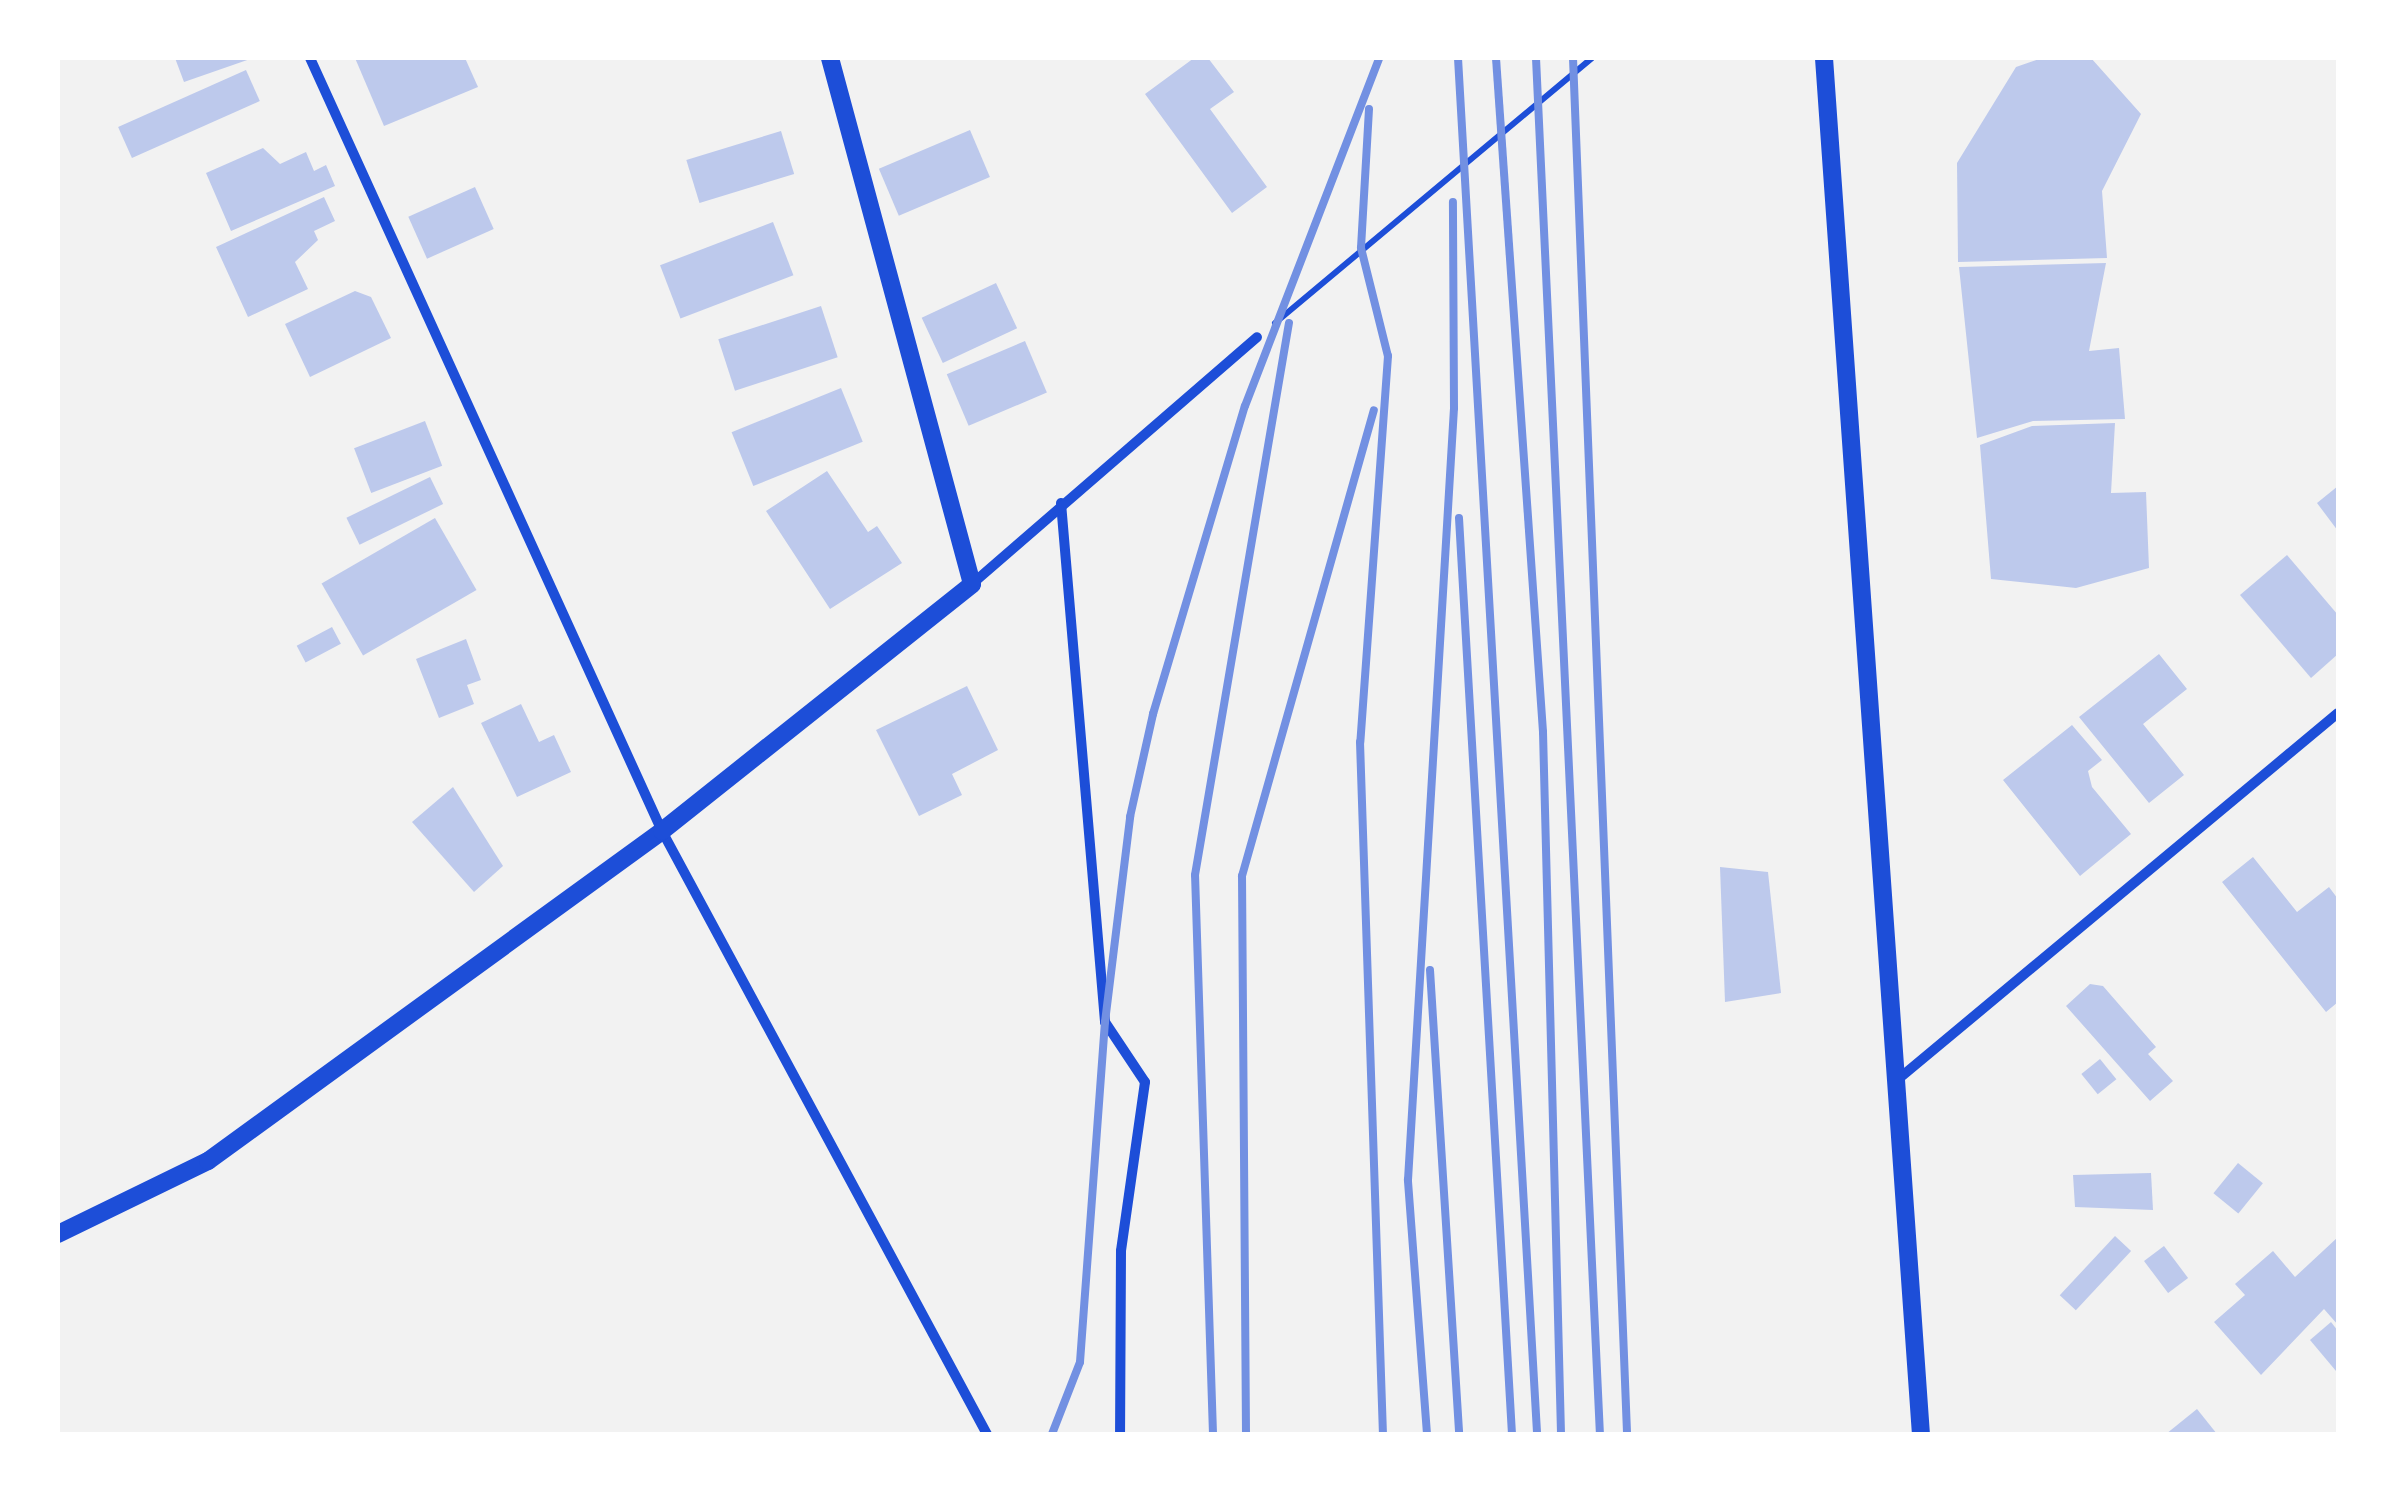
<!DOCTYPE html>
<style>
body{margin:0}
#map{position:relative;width:2396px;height:1492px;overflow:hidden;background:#f2f2f2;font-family:"Alegreya Sans",sans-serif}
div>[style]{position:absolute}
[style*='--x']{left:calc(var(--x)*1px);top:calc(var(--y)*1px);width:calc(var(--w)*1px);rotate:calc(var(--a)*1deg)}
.building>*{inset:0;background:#bdc9ec;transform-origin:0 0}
.path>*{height:6px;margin:-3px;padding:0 3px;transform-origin:3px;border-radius:3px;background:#1d4ed8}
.minor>*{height:10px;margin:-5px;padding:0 5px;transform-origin:5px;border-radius:5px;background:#1d4ed8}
.tertiary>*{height:18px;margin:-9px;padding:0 9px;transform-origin:9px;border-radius:9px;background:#1d4ed8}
.rail>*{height:8px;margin:-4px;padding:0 4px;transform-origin:4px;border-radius:4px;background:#7290e2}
span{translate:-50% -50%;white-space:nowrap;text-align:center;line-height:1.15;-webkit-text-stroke:8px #fff;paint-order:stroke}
.frame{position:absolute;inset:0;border:60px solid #fff;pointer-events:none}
</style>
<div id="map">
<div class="building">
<i style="clip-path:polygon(175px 58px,253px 58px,184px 82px)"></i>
<i style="clip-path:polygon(355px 58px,465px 58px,478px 87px,384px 126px)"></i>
<i style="clip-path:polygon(1194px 58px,1208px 58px,1234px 92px,1210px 109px,1267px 187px,1232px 213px,1145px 94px)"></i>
<i style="clip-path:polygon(2042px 58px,2091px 58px,2141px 114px,2102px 191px,2107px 258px,1958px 262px,1957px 163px,2016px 67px)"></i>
<i style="left:246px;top:70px;width:34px;height:140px;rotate:66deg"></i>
<i style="left:970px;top:130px;width:51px;height:99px;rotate:67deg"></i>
<i style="left:781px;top:131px;width:45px;height:99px;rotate:73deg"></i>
<i style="clip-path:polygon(263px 148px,280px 164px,306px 152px,314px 171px,326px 165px,335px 186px,231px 231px,206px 173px)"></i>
<i style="left:475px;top:187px;width:46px;height:73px;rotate:66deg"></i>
<i style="clip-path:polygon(324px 197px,335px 221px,314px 231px,318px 240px,295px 262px,308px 289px,248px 317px,216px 247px)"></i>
<i style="left:773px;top:222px;width:57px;height:121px;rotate:69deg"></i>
<i style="clip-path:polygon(2106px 263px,2089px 351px,2119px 348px,2125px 419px,2033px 421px,1977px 438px,1959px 267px)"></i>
<i style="left:996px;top:283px;width:50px;height:82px;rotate:65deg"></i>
<i style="clip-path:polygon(355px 291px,371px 297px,391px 338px,310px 377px,285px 324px)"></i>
<i style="left:821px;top:306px;width:54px;height:108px;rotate:72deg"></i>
<i style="left:1025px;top:341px;width:56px;height:85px;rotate:67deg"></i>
<i style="left:841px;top:388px;width:58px;height:118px;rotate:68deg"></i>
<i style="left:425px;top:421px;width:48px;height:76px;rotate:69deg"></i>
<i style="clip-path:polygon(2115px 423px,2111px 493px,2146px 492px,2149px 568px,2076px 588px,1991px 579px,1980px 445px,2032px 426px)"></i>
<i style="clip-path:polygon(827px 471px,868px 532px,877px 526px,902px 563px,830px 609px,766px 511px)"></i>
<i style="left:430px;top:477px;width:30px;height:93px;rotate:64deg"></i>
<i style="clip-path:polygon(2338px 486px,2338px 531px,2317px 503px)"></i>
<i style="left:435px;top:518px;width:83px;height:131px;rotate:60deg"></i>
<i style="clip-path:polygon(2287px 555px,2338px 615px,2338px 654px,2311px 678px,2240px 595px)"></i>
<i style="left:332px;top:627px;width:19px;height:40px;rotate:62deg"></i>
<i style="clip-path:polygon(466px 639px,481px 680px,467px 685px,474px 704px,439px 718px,416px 659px)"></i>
<i style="clip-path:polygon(2159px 654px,2187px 689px,2143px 724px,2184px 775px,2149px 803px,2079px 717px)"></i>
<i style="clip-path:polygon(967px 686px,998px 750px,952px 774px,962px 795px,919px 816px,876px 730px)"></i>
<i style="clip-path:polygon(521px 704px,539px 742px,554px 735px,571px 772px,517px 797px,481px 723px)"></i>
<i style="clip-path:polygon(2072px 725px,2102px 760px,2088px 771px,2092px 787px,2131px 834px,2080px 876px,2003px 780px)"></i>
<i style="clip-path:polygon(453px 787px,503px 866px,474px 892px,412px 822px)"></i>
<i style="clip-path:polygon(2253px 857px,2297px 912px,2329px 887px,2338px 899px,2338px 1002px,2326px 1012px,2222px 882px)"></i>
<i style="clip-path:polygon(1720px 867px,1768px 872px,1781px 993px,1725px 1002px)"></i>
<i style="clip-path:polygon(2090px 984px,2103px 986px,2156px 1047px,2148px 1054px,2173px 1081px,2150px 1101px,2066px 1006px)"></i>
<i style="left:2100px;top:1059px;width:26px;height:24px;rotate:51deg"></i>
<i style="left:2238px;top:1163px;width:32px;height:39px;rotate:39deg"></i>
<i style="clip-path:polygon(2151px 1173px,2153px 1210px,2075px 1207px,2073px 1175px)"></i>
<i style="left:2115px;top:1236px;width:22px;height:81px;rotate:43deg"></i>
<i style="clip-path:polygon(2338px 1237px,2338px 1325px,2324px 1309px,2261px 1375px,2214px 1322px,2245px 1295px,2235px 1284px,2273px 1251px,2295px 1277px)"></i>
<i style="left:2164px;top:1246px;width:40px;height:25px;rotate:53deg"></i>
<i style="clip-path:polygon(2331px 1322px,2338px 1331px,2336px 1371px,2310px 1340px)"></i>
<i style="clip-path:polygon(2197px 1409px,2217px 1434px,2166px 1434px)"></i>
</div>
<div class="path">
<i style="--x:1275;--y:323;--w:413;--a:-39.9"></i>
</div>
<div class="minor">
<i style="--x:310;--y:58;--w:849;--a:65.52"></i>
<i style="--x:662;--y:831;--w:685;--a:61.68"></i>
<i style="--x:1061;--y:503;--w:521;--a:85.15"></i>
<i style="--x:1105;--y:1022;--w:72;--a:56.3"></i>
<i style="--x:1145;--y:1082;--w:171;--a:98.1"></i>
<i style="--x:1121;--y:1251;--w:183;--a:90.3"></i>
<i style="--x:972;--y:584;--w:377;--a:-40.9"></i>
<i style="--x:1902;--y:1076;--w:567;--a:-39.78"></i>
</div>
<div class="tertiary">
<i style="--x:1824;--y:58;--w:1379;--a:85.97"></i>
<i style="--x:58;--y:1234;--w:167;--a:-26"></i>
<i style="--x:208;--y:1161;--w:561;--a:-36.01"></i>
<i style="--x:662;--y:831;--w:396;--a:-38.5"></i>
<i style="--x:972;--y:584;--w:545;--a:-105.11"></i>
</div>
<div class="rail">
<i style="--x:1458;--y:58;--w:1378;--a:86.71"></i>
<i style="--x:1496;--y:58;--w:676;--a:86.01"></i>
<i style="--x:1543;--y:732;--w:702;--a:88.53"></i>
<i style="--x:1536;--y:58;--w:1377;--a:87.34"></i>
<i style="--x:1573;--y:58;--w:1377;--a:87.75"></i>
<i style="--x:1369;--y:109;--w:139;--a:93.3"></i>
<i style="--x:1361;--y:248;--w:111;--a:76"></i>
<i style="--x:1388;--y:356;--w:387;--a:94.1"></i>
<i style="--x:1360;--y:742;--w:692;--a:88.1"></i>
<i style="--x:1459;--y:518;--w:918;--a:86.69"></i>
<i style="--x:1430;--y:970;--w:465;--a:86.4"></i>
<i style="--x:1052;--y:1434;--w:77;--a:-68.7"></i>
<i style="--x:1080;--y:1362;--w:341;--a:-85.8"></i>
<i style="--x:1105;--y:1022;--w:207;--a:-83"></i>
<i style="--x:1130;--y:817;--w:106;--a:-77.4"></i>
<i style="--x:1153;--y:714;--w:321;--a:-73.4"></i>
<i style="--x:1245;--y:406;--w:373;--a:-68.9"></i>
<i style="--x:1213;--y:1434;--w:559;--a:-91.84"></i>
<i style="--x:1195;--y:875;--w:560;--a:-80.34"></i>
<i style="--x:1246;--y:1434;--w:558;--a:-90.41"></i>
<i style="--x:1242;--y:876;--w:484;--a:-74.2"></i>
<i style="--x:1427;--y:1434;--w:255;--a:-94.3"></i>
<i style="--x:1408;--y:1180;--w:773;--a:-86.59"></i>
<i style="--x:1454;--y:408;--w:206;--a:-90.3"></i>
</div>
<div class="frame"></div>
</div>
